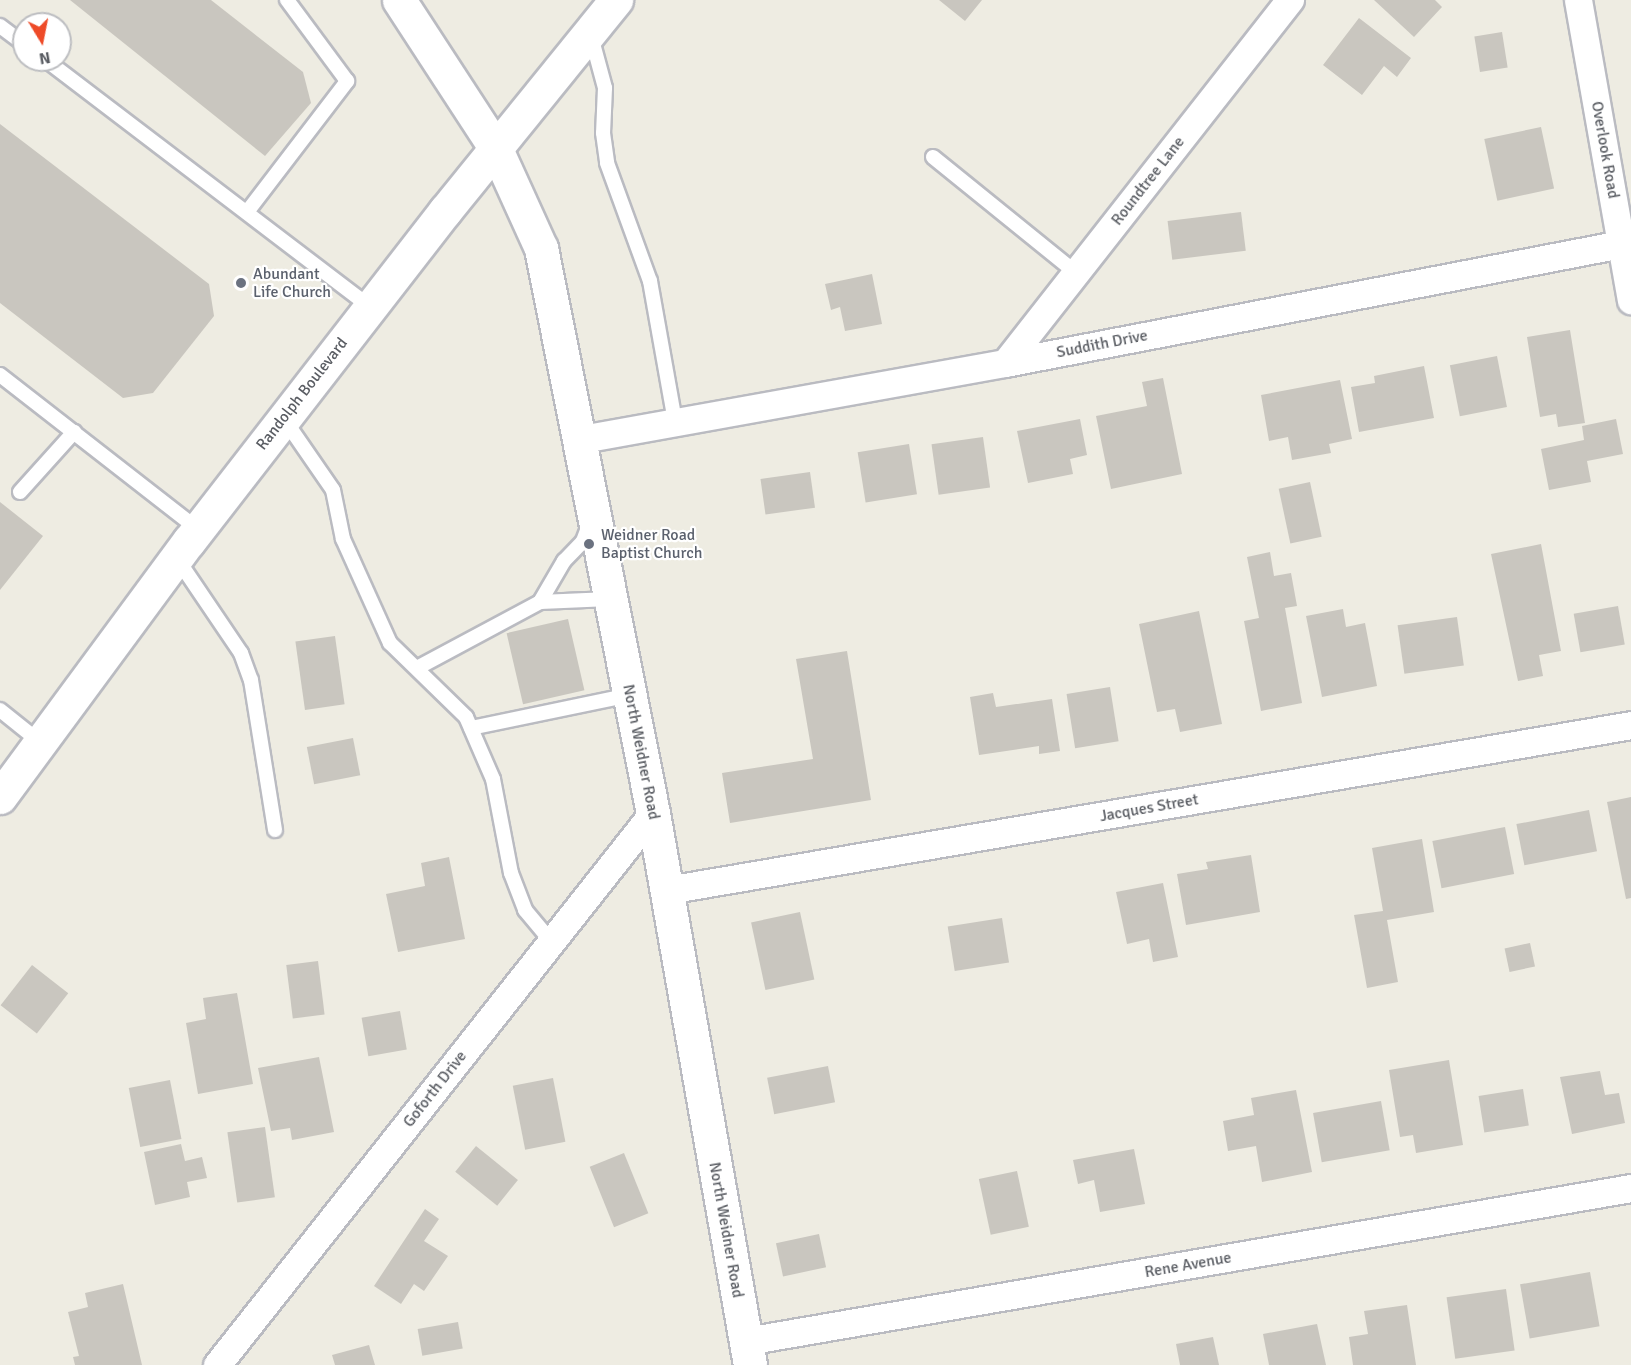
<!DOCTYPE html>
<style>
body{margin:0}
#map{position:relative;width:1631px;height:1365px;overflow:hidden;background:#eeece2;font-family:Signika,sans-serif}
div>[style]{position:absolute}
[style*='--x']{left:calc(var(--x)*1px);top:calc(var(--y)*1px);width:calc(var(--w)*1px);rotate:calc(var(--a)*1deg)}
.building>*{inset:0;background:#c9c6bf;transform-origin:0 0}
.roads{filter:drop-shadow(2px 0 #babbc1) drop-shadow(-2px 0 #babbc1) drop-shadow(0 2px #babbc1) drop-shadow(0 -2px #babbc1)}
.service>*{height:14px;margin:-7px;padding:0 7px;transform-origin:7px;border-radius:7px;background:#fff}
.minor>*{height:27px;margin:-13.5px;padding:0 13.5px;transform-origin:13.5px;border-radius:13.5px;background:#fff}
.secondary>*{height:33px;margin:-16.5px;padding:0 16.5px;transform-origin:16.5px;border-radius:16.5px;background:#fff}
.dots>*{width:16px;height:16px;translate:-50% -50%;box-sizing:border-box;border:3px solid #fff;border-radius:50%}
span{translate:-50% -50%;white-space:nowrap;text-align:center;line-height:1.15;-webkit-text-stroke:4.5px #fff;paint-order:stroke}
.street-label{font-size:16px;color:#5a5d63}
.worship-label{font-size:16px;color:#5b616d}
.left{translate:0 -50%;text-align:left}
.north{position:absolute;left:12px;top:12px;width:60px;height:60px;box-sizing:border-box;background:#fff;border:2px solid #bdbec1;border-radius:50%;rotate:170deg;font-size:16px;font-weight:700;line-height:24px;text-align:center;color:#5a5d63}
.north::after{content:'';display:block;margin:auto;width:21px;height:27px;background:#ee4b28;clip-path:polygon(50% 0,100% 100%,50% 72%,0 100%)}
</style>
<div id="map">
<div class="building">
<i style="clip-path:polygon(70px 0,211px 0,303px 72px,311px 103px,265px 156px)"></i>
<i style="clip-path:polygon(939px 0,982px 0,965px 21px)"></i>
<i style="clip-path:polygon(1374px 0,1435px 0,1442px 7px,1414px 37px)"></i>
<i style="clip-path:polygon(1359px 18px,1411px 58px,1397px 77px,1384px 66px,1362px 95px,1323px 65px)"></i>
<i style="left:1502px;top:32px;width:36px;height:28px;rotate:81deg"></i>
<i style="clip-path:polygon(0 124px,209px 284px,214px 316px,153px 393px,123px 398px,0 303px)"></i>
<i style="left:1541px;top:127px;width:63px;height:58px;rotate:78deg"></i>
<i style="left:1241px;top:212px;width:39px;height:74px;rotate:83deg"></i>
<i style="clip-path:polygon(872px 274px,882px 324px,845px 331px,840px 307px,831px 310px,825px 284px)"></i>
<i style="clip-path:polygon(1570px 330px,1585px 423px,1558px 427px,1556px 414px,1540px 417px,1527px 337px)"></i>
<i style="left:1497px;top:356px;width:52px;height:48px;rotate:79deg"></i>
<i style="clip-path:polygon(1424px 366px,1434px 418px,1359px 432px,1351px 387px,1375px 383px,1374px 376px)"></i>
<i style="clip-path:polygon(1163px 378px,1182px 474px,1111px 489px,1096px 416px,1147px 406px,1142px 382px)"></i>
<i style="clip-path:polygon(1340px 380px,1352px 439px,1329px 444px,1331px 453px,1292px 460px,1288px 437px,1269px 441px,1261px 395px)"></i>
<i style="clip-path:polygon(1080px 419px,1087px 455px,1070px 459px,1073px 474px,1028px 483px,1017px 431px)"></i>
<i style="clip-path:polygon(1616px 419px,1623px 454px,1587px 461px,1591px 482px,1549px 490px,1541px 449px,1584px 440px,1582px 426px)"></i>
<i style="left:983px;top:437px;width:51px;height:52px;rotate:82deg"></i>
<i style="left:909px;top:444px;width:51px;height:52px;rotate:81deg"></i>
<i style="left:810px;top:472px;width:36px;height:50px;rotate:82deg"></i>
<i style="left:1310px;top:482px;width:56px;height:32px;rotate:78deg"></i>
<i style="clip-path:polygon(0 502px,43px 536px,0 590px)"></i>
<i style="clip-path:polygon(1541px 544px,1561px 651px,1539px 655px,1543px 676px,1518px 681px,1491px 554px)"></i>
<i style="clip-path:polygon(1270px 552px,1274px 576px,1291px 573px,1297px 606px,1285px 608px,1302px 703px,1261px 711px,1244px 621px,1259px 618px,1247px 557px)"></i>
<i style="left:1618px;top:606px;width:39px;height:45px;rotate:80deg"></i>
<i style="clip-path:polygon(1343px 609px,1346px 627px,1365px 623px,1377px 686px,1322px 697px,1306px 616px)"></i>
<i style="clip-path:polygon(1199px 611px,1222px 724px,1180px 732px,1175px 709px,1157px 712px,1139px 624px)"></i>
<i style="left:1457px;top:617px;width:49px;height:60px;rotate:82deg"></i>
<i style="left:568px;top:619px;width:73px;height:63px;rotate:77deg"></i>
<i style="left:335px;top:636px;width:69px;height:40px;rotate:82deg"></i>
<i style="clip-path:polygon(847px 651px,871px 800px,730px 823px,722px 773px,813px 759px,796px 659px)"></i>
<i style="left:1110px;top:687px;width:55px;height:44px;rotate:81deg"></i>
<i style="clip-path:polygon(993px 693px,996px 707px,1052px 699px,1060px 751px,1039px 754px,1039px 746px,979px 755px,970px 697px)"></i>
<i style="left:353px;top:738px;width:38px;height:47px;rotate:79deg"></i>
<i style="clip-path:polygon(1631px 797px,1631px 898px,1626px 899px,1607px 802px)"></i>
<i style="left:1589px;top:810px;width:42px;height:74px;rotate:79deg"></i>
<i style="left:1505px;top:827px;width:48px;height:74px;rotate:79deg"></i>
<i style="clip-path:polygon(1422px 839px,1434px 912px,1387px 920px,1398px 982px,1367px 988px,1354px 915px,1383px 911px,1372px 848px)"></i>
<i style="clip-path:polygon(1251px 855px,1260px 912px,1186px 925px,1177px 874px,1208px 869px,1206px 862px)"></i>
<i style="clip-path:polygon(449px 857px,465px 939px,398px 952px,386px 894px,425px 886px,421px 863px)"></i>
<i style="clip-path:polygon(1163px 883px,1178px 957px,1153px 962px,1149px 939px,1127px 944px,1116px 892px)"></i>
<i style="left:800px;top:912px;width:69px;height:50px;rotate:78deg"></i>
<i style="left:1002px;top:918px;width:45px;height:55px;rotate:81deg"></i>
<i style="left:1530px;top:943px;width:24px;height:26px;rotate:78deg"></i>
<i style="left:318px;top:961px;width:54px;height:32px;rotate:83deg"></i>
<i style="left:32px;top:965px;width:46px;height:51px;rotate:38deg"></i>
<i style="clip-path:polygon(237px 993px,253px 1084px,198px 1094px,186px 1023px,206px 1019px,203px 998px)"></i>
<i style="left:400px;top:1011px;width:39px;height:39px;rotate:80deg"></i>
<i style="clip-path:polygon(319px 1057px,334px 1132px,292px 1140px,290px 1128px,271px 1131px,258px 1068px)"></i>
<i style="clip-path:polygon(1449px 1060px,1463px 1145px,1416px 1153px,1413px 1135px,1400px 1137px,1389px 1070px)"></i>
<i style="left:828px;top:1066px;width:37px;height:62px;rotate:79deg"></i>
<i style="clip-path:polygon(1600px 1071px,1605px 1095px,1619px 1093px,1625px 1123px,1572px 1134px,1560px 1077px)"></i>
<i style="left:553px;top:1078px;width:65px;height:41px;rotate:79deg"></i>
<i style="left:170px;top:1080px;width:60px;height:42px;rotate:79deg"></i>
<i style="left:1523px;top:1089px;width:37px;height:45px;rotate:81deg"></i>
<i style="clip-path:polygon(1296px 1090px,1312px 1172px,1262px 1182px,1256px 1146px,1228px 1151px,1223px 1121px,1254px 1115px,1251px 1098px)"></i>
<i style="left:1381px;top:1101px;width:50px;height:69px;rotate:80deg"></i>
<i style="left:265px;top:1127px;width:71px;height:38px;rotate:82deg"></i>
<i style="clip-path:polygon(181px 1144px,185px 1161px,202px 1157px,207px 1178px,187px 1182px,190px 1197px,155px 1205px,144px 1152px)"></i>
<i style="left:476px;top:1146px;width:54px;height:33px;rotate:39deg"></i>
<i style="clip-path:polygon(1134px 1149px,1145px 1204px,1100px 1212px,1094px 1180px,1078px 1184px,1073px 1160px)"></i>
<i style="left:624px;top:1153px;width:65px;height:37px;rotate:68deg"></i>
<i style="left:1017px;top:1171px;width:57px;height:39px;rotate:78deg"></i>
<i style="clip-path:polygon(425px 1209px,439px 1219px,424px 1241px,448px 1256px,424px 1291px,414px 1284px,401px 1304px,374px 1286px)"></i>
<i style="left:819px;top:1234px;width:34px;height:44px;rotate:78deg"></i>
<i style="left:1590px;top:1272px;width:55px;height:71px;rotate:80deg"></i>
<i style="clip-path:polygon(123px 1284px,142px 1365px,75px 1365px,73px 1357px,79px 1356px,68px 1312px,88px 1307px,85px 1293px)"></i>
<i style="left:1506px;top:1289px;width:62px;height:60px;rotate:82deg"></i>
<i style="clip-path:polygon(1407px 1305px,1416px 1365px,1353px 1365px,1349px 1337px,1368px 1334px,1364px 1311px)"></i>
<i style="left:458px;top:1322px;width:27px;height:41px;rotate:80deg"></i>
<i style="clip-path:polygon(1317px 1324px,1326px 1365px,1269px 1365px,1263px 1334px)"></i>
<i style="clip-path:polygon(1213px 1337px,1219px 1365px,1180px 1365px,1176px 1344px)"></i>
<i style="clip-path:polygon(369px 1345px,375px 1365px,335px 1365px,332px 1355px)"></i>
</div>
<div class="roads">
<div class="service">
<i style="--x:0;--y:26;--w:30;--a:37"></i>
<i style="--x:591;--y:36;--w:54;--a:74.9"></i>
<i style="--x:605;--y:88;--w:45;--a:92.5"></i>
<i style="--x:603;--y:133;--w:30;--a:82"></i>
<i style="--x:607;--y:163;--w:126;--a:70"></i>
<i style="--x:650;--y:281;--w:143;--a:79.9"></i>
<i style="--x:46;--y:60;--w:407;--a:37.3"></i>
<i style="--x:933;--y:157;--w:184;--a:39"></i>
<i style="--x:247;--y:212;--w:165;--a:-52.6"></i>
<i style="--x:347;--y:81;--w:101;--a:-126.5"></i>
<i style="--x:0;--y:375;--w:251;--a:37.9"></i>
<i style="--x:284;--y:419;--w:86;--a:55.4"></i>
<i style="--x:333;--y:490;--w:50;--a:78.5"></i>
<i style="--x:343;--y:539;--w:114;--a:65.7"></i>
<i style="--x:390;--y:643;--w:106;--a:44.2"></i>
<i style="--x:466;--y:717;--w:68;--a:66.5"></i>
<i style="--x:493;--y:779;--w:96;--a:79.2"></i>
<i style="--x:511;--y:873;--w:40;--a:69"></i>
<i style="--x:525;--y:910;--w:40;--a:50"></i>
<i style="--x:20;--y:492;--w:81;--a:-48"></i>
<i style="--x:176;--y:557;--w:116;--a:55.9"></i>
<i style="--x:241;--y:653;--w:29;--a:70"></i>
<i style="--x:251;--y:680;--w:152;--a:80.9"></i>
<i style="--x:540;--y:602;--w:70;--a:-2.5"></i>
<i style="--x:417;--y:668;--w:140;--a:-28.2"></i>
<i style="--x:540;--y:602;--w:48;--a:-59.7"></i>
<i style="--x:564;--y:561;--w:28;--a:-46"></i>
<i style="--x:583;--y:541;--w:17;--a:-69"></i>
<i style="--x:0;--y:710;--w:51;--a:38.7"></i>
<i style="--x:471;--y:728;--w:163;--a:-11.7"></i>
</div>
<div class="minor">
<i style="--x:1578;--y:0;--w:305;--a:80"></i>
<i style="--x:1005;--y:363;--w:462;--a:-51.9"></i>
<i style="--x:582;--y:439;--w:430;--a:-10.2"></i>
<i style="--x:1005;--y:363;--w:627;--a:-10.93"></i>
<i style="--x:667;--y:890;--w:978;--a:-9.71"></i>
<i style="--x:746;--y:1341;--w:898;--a:-9.81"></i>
<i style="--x:217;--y:1365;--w:703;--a:-51.7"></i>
</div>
<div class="secondary">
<i style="--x:399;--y:0;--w:178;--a:56.9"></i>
<i style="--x:496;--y:149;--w:109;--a:65.6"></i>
<i style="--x:541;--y:248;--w:576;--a:78.79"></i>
<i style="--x:653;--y:813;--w:560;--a:80.03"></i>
<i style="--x:0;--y:797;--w:318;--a:-53.6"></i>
<i style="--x:189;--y:541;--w:418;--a:-52.2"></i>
<i style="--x:445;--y:211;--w:272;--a:-51"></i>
</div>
</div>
<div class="dots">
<i style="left:241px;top:283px;background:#6b7280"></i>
<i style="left:589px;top:544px;background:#6b7280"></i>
</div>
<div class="street-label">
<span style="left:1605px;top:150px;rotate:80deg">Overlook Road</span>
<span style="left:1148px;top:181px;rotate:-52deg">Roundtree Lane</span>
<span style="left:1102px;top:344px;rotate:-11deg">Suddith Drive</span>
<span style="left:302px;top:394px;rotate:-52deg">Randolph Boulevard</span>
<span style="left:641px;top:752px;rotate:79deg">North Weidner Road</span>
<span style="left:1149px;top:808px;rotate:-10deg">Jacques Street</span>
<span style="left:435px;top:1089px;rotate:-52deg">Goforth Drive</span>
<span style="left:726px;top:1230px;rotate:80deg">North Weidner Road</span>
<span style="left:1188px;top:1265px;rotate:-10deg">Rene Avenue</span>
</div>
<div class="worship-label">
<span class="left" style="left:253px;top:283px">Abundant<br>Life Church</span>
<span class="left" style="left:601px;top:544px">Weidner Road<br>Baptist Church</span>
</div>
<div class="north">N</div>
</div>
